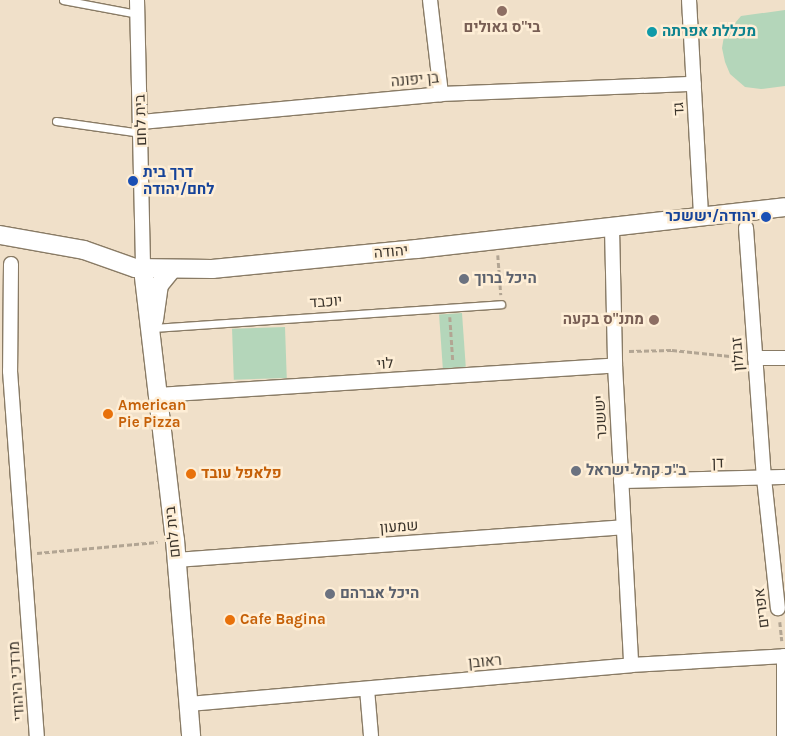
<!DOCTYPE html>
<meta charset="utf-8">
<style>
body{margin:0}
#map{position:relative;width:785px;height:736px;overflow:hidden;background:#f0e0c9;font-family:Karla,Heebo,sans-serif}
div>[style]{position:absolute}
[style*='--x']{left:calc(var(--x)*1px);top:calc(var(--y)*1px);width:calc(var(--w)*1px);rotate:calc(var(--a)*1deg)}
.green>*{inset:0;background:#b4d6ba;transform-origin:0 0}
.path>*{height:2.5px;margin-top:-1.25px;transform-origin:0;background:repeating-linear-gradient(90deg,#b2a593 0 5px,transparent 0 7.5px)}
.roads{filter:drop-shadow(1px 0 #897b65) drop-shadow(-1px 0 #897b65) drop-shadow(0 1px #897b65) drop-shadow(0 -1px #897b65)}
.service>*{height:7px;margin:-3.5px;padding:0 3.5px;transform-origin:3.5px;border-radius:3.5px;background:#fff}
.minor>*{height:14px;margin:-7px;padding:0 7px;transform-origin:7px;border-radius:7px;background:#fff}
.tertiary>*{height:18px;margin:-9px;padding:0 9px;transform-origin:9px;border-radius:9px;background:#fff}
.dots>*{width:14px;height:14px;translate:-50% -50%;box-sizing:border-box;border:2px solid #feeed6;border-radius:50%}
span{translate:-50% -50%;white-space:nowrap;text-align:center;line-height:1.15;-webkit-text-stroke:5px #feeed6;paint-order:stroke}
.education-label{font-size:15px;color:#785e54;font-weight:700}
.right{translate:-100% -50%;text-align:right}
.culture-label{font-size:15px;color:#0d838f;font-weight:700}
.left{translate:0 -50%;text-align:left}
.street-label{font-size:15px;color:#3c352c}
.transit-label{font-size:15px;color:#164399;font-weight:700}
.worship-label{font-size:15px;color:#5b616d;font-weight:700}
.food-label{font-size:15px;color:#c56008;font-weight:700}
</style>
<div id="map">
<div class="green">
<i style="clip-path:polygon(785px 10px,785px 86px,761px 89px,745px 87px,730px 74px,725px 62px,722px 48px,724px 36px,741px 16px)"></i>
<i style="left:462px;top:313px;width:54px;height:23px;rotate:86deg"></i>
<i style="left:285px;top:327px;width:51px;height:53px;rotate:88deg"></i>
</div>
<div class="path">
<i style="--x:498;--y:255;--w:40;--a:85.7"></i>
<i style="--x:450;--y:317;--w:44;--a:86.1"></i>
<i style="--x:629;--y:351;--w:43;--a:-1.3"></i>
<i style="--x:672;--y:350;--w:68;--a:5.9"></i>
<i style="--x:37;--y:553;--w:121;--a:-5.2"></i>
<i style="--x:780;--y:622;--w:19;--a:84"></i>
</div>
<div class="roads">
<div class="service">
<i style="--x:63;--y:0;--w:75;--a:10.7"></i>
<i style="--x:56;--y:121;--w:86;--a:8"></i>
<i style="--x:153;--y:328;--w:349;--a:-3.9"></i>
</div>
<div class="minor">
<i style="--x:137;--y:0;--w:269;--a:88.7"></i>
<i style="--x:430;--y:0;--w:95;--a:83.3"></i>
<i style="--x:689;--y:0;--w:216;--a:86.8"></i>
<i style="--x:141;--y:122;--w:301;--a:-5.3"></i>
<i style="--x:441;--y:94;--w:253;--a:-2.3"></i>
<i style="--x:612;--y:228;--w:137;--a:88.7"></i>
<i style="--x:615;--y:365;--w:300;--a:86.9"></i>
<i style="--x:746;--y:228;--w:251;--a:85.9"></i>
<i style="--x:764;--y:478;--w:131;--a:83.9"></i>
<i style="--x:11;--y:264;--w:107;--a:90.5"></i>
<i style="--x:10;--y:371;--w:366;--a:85.8"></i>
<i style="--x:755;--y:358;--w:30;--a:0"></i>
<i style="--x:157;--y:395;--w:459;--a:-3.7"></i>
<i style="--x:621;--y:481;--w:164;--a:-1.4"></i>
<i style="--x:176;--y:560;--w:448;--a:-4.2"></i>
<i style="--x:784;--y:656;--w:80;--a:90"></i>
<i style="--x:367;--y:689;--w:47;--a:85.1"></i>
<i style="--x:189;--y:704;--w:444;--a:-5"></i>
<i style="--x:631;--y:665;--w:154;--a:-3.3"></i>
</div>
<div class="tertiary">
<i style="--x:0;--y:235;--w:85;--a:10.1"></i>
<i style="--x:84;--y:250;--w:54;--a:19.4"></i>
<i style="--x:135;--y:268;--w:77;--a:0.7"></i>
<i style="--x:212;--y:269;--w:206;--a:-5.6"></i>
<i style="--x:417;--y:249;--w:370;--a:-6.5"></i>
<i style="--x:143;--y:269;--w:273;--a:83.3"></i>
<i style="--x:175;--y:540;--w:197;--a:85.3"></i>
<i style="--x:154;--y:320;--w:35;--a:-82"></i>
<i style="--x:159;--y:285;--w:19;--a:-51"></i>
</div>
</div>
<div class="dots">
<i style="left:502px;top:11px;background:#8d6e63"></i>
<i style="left:652px;top:32px;background:#0f9aa8"></i>
<i style="left:133px;top:181px;background:#1a4fb4"></i>
<i style="left:766px;top:217px;background:#1a4fb4"></i>
<i style="left:464px;top:279px;background:#6b7280"></i>
<i style="left:654px;top:320px;background:#8d6e63"></i>
<i style="left:108px;top:414px;background:#e8710a"></i>
<i style="left:576px;top:471px;background:#6b7280"></i>
<i style="left:191px;top:474px;background:#e8710a"></i>
<i style="left:330px;top:594px;background:#6b7280"></i>
<i style="left:230px;top:620px;background:#e8710a"></i>
</div>
<div class="education-label">
<span style="left:502px;top:28px">בי"ס גאולים</span>
<span class="right" style="left:644px;top:320px">מתנ"ס בקעה</span>
</div>
<div class="culture-label">
<span class="left" style="left:662px;top:32px">מכללת אפרתה</span>
</div>
<div class="street-label">
<span style="left:415px;top:80px;rotate:-5deg">בן יפונה</span>
<span style="left:679px;top:109px;rotate:-93deg">גד</span>
<span style="left:141px;top:120px;rotate:-92deg">בית לחם</span>
<span style="left:391px;top:252px;rotate:-5deg">יהודה</span>
<span style="left:326px;top:302px;rotate:-4deg">יוכבד</span>
<span style="left:738px;top:354px;rotate:-94deg">זבולון</span>
<span style="left:385px;top:364px;rotate:-4deg">לוי</span>
<span style="left:601px;top:417px;rotate:-93deg">יששכר</span>
<span style="left:718px;top:463px;rotate:-1deg">דן</span>
<span style="left:399px;top:527px;rotate:-4deg">שמעון</span>
<span style="left:173px;top:532px;rotate:-96deg">בית לחם</span>
<span style="left:762px;top:608px;rotate:-97deg">אפרים</span>
<span style="left:485px;top:662px;rotate:-5deg">ראובן</span>
<span style="left:17px;top:681px;rotate:-94deg">מרדכי היהודי</span>
</div>
<div class="transit-label">
<span class="left" style="left:143px;top:181px">דרך בית<br>לחם/יהודה</span>
<span class="right" style="left:756px;top:217px">יהודה/יששכר</span>
</div>
<div class="worship-label">
<span class="left" style="left:474px;top:279px">היכל ברוך</span>
<span class="left" style="left:586px;top:471px">ב"כ קהל ישראל</span>
<span class="left" style="left:340px;top:594px">היכל אברהם</span>
</div>
<div class="food-label">
<span class="left" style="left:118px;top:414px">American<br>Pie Pizza</span>
<span class="left" style="left:201px;top:474px">פלאפל עובד</span>
<span class="left" style="left:240px;top:620px">Cafe Bagina</span>
</div>
</div>
